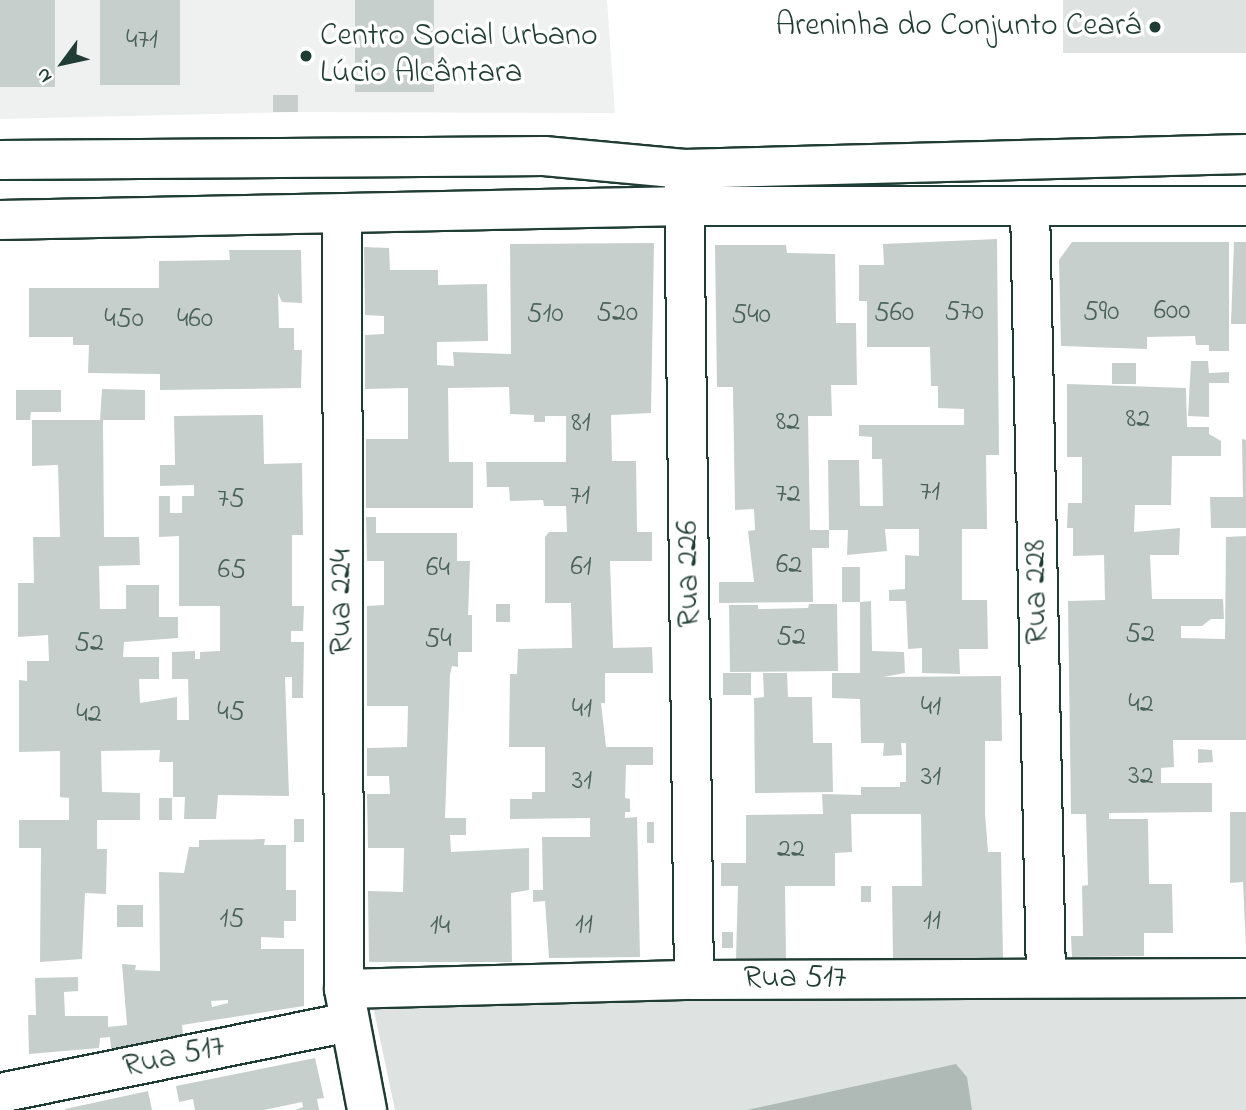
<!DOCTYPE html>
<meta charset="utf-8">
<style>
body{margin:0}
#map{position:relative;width:1246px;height:1110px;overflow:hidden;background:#fff;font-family:"Indie Flower",sans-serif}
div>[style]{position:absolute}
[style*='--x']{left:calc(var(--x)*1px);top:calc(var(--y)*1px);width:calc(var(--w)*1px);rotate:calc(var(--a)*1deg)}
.built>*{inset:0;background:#eef1f0}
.green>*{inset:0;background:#dee3e2;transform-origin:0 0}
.water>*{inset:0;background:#afbab7}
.building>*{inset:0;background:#c7cfcc;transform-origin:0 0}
.roads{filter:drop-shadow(2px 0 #1f3d34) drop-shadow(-2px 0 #1f3d34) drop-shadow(0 2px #1f3d34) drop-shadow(0 -2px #1f3d34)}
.minor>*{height:38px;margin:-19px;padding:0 19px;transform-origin:19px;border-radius:19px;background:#fff}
.tertiary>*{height:38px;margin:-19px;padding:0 19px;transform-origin:19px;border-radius:19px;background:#fff}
.dots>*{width:19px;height:19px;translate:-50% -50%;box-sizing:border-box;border:4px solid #fff;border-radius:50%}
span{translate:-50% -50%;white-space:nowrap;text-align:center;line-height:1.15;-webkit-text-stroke:7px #fff;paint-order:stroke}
.number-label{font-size:28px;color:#49625a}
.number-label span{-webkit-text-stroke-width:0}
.poi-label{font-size:32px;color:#1f3d34}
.right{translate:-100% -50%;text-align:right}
.left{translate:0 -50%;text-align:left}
.street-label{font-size:32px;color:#1f3d34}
.north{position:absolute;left:28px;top:28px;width:70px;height:70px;-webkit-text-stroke:5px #fff;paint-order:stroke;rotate:237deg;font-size:19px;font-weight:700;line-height:28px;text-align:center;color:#1f3d34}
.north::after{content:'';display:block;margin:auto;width:24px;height:32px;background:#1f3d34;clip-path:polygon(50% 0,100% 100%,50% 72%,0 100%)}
</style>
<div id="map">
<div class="built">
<i style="clip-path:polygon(0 0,607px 0,615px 113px,298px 112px,0 119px)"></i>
</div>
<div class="green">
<i style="left:1063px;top:0;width:183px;height:53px"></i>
<i style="clip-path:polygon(1246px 987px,1246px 1110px,395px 1110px,373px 1006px)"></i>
</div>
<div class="water">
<i style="clip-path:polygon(956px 1064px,967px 1077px,972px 1110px,747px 1110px)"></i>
</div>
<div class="building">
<i style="left:0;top:0;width:55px;height:87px"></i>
<i style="left:100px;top:0;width:80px;height:85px"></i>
<i style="left:355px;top:0;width:79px;height:92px"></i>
<i style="left:298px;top:95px;width:17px;height:25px;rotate:90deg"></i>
<i style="clip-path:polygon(997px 239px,999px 455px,986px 455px,987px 529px,962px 529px,962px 600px,987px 600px,988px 649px,959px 649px,960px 674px,922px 673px,922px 648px,908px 649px,906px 601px,889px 601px,889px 590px,905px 589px,905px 555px,919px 556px,919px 529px,885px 529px,887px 551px,847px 555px,848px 530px,829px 530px,828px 460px,859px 460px,860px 506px,883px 506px,882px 459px,872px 459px,872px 437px,859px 436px,859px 425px,964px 425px,964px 409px,938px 408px,938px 386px,931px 386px,930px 347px,867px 347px,867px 301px,859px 301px,859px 265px,884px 265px,883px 244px)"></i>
<i style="clip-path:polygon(1072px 242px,1229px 242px,1229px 351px,1209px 351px,1209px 345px,1196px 345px,1195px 336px,1147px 337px,1147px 349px,1061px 346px,1059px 260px)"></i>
<i style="clip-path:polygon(1234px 242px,1246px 242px,1246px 324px,1231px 324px)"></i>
<i style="clip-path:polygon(654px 243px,651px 413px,611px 415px,612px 461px,636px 461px,637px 532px,652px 532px,652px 561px,610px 561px,613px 648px,652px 647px,653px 673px,605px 673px,605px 703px,601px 703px,606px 747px,653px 747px,653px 765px,626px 765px,625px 798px,630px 799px,630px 812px,625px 812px,625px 818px,637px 817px,640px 957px,549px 958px,545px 901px,533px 902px,533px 890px,543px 890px,542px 837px,590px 837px,590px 818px,510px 819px,510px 799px,532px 799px,532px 792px,545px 792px,545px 747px,509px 747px,510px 674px,517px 674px,518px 649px,572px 648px,571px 603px,545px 603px,545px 537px,549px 532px,567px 532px,566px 506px,544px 506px,543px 500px,510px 501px,509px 487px,487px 487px,486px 462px,566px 462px,566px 416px,545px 416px,545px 422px,534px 422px,534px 415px,510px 414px,509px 387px,448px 388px,449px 462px,473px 462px,473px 508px,366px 508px,366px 439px,408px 439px,408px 388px,365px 389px,365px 335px,384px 334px,384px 316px,365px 315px,364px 247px,389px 248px,390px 270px,438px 270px,438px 285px,487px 284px,488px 341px,437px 342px,437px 365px,454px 366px,453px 352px,511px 354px,510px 244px)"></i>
<i style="clip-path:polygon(715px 245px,786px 245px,787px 253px,835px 254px,836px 323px,856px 323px,857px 385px,831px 385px,832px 416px,808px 416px,810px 530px,829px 530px,829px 548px,812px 548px,813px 602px,719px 603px,719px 582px,754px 582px,748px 531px,755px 530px,754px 509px,735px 510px,733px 387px,717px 387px)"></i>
<i style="clip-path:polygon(229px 250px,301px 250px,302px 303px,282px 302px,278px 293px,279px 328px,294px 328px,294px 350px,302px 350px,301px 388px,160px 390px,160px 374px,88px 373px,89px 345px,73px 345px,73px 337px,29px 337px,29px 288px,159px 288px,159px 261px,230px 260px)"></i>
<i style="clip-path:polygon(1191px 361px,1208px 361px,1209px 373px,1229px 372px,1229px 383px,1209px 383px,1209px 417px,1188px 416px)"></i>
<i style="left:1112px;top:363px;width:24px;height:21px"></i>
<i style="clip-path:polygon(1067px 384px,1186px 388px,1187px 427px,1209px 427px,1209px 434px,1221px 441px,1221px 456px,1172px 456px,1171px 505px,1135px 505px,1134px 532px,1180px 528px,1179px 555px,1150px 555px,1152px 599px,1223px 599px,1224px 619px,1211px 619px,1202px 626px,1181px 626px,1181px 638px,1225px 639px,1226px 537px,1246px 536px,1246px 740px,1173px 740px,1174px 767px,1161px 768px,1161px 783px,1212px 783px,1212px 812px,1109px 813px,1109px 819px,1148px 819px,1149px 884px,1172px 884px,1173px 933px,1144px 933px,1144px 956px,1072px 957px,1071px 936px,1083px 936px,1082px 886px,1088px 885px,1086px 814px,1071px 814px,1068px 601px,1105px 600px,1104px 555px,1073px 556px,1073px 528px,1067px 528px,1068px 503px,1082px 503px,1082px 457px,1067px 457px)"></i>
<i style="clip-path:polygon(102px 389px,145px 390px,145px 420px,103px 420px,104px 537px,139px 537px,140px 565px,99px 566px,100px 609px,126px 609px,126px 585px,159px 585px,159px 617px,178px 617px,178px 638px,124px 642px,123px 657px,159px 657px,159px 679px,139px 679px,140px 703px,177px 697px,177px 720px,189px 720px,188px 679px,172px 679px,172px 652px,195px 651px,195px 659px,200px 659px,200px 652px,220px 651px,220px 606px,179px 606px,179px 536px,159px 537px,159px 496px,170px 496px,170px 513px,182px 513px,182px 496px,194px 496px,194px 485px,160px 486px,160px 465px,175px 465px,174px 416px,263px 415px,264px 464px,302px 463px,303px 535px,292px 535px,292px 606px,304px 606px,303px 631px,291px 631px,291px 642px,304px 642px,303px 698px,292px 698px,292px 677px,285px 677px,289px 796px,218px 795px,216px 819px,184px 819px,185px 797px,173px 797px,173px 762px,159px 762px,160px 750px,101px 751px,102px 792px,140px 793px,140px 820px,97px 820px,97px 849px,107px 849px,106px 894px,85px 893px,82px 959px,40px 962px,41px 848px,19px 848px,19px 820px,69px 820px,69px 798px,60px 797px,60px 751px,19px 752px,19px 680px,27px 681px,27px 661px,49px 661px,48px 635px,18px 637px,18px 583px,34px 583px,33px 537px,60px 537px,58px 465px,32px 466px,32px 420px,100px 420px)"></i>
<i style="clip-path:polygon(16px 390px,61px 390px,61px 412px,31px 412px,30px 420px,16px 420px)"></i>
<i style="clip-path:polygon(1242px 439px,1246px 440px,1246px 528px,1211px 528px,1210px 497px,1243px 497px)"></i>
<i style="clip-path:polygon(366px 517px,376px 517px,376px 533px,457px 533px,457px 561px,470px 561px,468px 615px,472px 615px,472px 652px,458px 652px,458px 667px,452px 666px,450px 675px,445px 818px,466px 818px,466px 835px,450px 835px,451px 852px,529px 848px,529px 890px,511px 893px,512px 962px,369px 962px,368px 891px,403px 892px,404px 848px,368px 848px,367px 794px,390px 794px,389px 776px,367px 776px,367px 748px,407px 747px,408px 706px,367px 706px,367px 606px,384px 605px,384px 561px,367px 561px)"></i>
<i style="left:842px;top:567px;width:18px;height:35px"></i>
<i style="clip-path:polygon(871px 601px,872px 651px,904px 652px,905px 673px,883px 677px,1001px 676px,1002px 741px,985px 741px,985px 813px,988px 852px,1001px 852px,1003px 959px,893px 959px,892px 886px,922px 886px,921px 814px,851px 814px,852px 852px,835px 853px,835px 886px,785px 886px,786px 959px,736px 959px,738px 886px,721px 886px,721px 863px,746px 863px,746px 815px,823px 814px,822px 794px,861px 795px,861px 787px,900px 787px,900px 782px,906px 782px,906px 743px,901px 743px,902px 755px,883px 756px,884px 743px,861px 743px,860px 699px,832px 698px,832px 673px,860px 673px,860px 602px)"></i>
<i style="left:496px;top:604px;width:14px;height:18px"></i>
<i style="clip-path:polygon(809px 604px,837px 604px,838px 671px,730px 672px,729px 605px,758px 605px,758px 609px,808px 608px)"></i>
<i style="left:723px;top:673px;width:28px;height:22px"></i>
<i style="clip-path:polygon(763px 673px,787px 673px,788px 697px,812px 697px,813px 743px,832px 743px,833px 792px,755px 793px,754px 698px,764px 697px)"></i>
<i style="clip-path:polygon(1198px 749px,1212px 750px,1213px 762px,1198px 763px)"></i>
<i style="left:159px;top:798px;width:13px;height:22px"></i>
<i style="clip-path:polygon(1230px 812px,1246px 812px,1246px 947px,1243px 882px,1230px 883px)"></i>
<i style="left:294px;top:819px;width:10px;height:23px"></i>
<i style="left:647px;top:822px;width:7px;height:21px"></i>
<i style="clip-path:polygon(evenodd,265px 839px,264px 845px,286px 845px,286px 890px,296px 890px,296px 921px,284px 921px,284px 938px,261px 937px,261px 949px,304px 949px,304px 1006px,182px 1025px,183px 1034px,164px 1040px,111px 1049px,110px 1037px,100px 1038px,99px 1048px,29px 1054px,28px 1015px,36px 1015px,35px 978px,78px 977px,78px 991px,64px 992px,65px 1016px,108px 1016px,108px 1027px,127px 1025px,122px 964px,136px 965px,135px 970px,160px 971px,159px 872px,184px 873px,189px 847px,199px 847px,199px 840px,265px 839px,228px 1000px,228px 1003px,212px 1007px,211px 1001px,228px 1000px)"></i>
<i style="left:861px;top:886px;width:10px;height:16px"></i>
<i style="left:143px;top:905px;width:22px;height:26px;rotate:90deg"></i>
<i style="left:722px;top:932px;width:11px;height:16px"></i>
<i style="clip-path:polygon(315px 1058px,324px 1098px,317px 1099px,319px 1110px,295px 1110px,303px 1107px,302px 1102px,264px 1110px,195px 1110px,193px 1099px,179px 1102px,176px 1086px)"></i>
<i style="clip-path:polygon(148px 1091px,152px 1110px,65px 1110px,65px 1109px)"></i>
</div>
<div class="roads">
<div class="minor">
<i style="--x:684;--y:175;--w:805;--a:89.29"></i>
<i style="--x:1030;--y:207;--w:771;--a:88.81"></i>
<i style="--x:342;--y:216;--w:773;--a:89.85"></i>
<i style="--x:344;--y:989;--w:123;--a:79.2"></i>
<i style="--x:344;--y:989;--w:350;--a:-1.5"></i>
<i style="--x:694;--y:980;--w:552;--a:-0.21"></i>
<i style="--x:0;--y:1093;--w:355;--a:-11.5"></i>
</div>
<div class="tertiary">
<i style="--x:0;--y:160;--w:544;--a:-0.42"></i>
<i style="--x:544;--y:156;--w:141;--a:5.3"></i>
<i style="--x:684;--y:169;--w:562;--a:-1.53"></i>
<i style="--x:0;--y:220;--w:686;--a:-1.17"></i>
<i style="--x:686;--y:206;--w:560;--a:0"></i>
</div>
</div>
<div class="dots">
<i style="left:1155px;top:27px;background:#1f3d34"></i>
<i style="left:306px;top:56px;background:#1f3d34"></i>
</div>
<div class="number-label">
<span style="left:142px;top:41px">471</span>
<span style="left:1172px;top:312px">600</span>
<span style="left:964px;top:313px">570</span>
<span style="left:1101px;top:313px">590</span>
<span style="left:617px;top:314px">520</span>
<span style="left:894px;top:314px">560</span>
<span style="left:545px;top:315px">510</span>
<span style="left:751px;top:316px">540</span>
<span style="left:124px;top:320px">450</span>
<span style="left:195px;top:320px">460</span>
<span style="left:1138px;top:420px">82</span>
<span style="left:788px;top:423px">82</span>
<span style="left:581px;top:424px">81</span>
<span style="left:930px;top:493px">71</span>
<span style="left:788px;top:495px">72</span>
<span style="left:580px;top:497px">71</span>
<span style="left:231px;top:500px">75</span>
<span style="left:789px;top:566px">62</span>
<span style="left:581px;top:568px">61</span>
<span style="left:438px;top:569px">64</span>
<span style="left:232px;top:571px">65</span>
<span style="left:1140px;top:635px">52</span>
<span style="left:791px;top:638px">52</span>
<span style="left:438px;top:640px">54</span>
<span style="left:89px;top:644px">52</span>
<span style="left:1141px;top:705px">42</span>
<span style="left:931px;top:708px">41</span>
<span style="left:582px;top:710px">41</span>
<span style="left:231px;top:713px">45</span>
<span style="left:89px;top:715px">42</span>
<span style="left:1141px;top:777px">32</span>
<span style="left:931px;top:778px">31</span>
<span style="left:582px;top:782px">31</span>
<span style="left:791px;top:850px">22</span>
<span style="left:232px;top:920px">15</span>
<span style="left:932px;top:922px">11</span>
<span style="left:584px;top:926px">11</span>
<span style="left:440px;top:927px">14</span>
</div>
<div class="poi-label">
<span class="right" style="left:1141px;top:27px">Areninha do Conjunto Ceará</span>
<span class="left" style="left:320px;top:56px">Centro Social Urbano<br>Lúcio Alcântara</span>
</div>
<div class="street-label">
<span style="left:690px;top:574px;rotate:-91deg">Rua 226</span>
<span style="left:1038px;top:592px;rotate:-91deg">Rua 228</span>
<span style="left:343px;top:602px;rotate:-90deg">Rua 224</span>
<span style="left:795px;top:979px">Rua 517</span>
<span style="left:174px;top:1058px;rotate:-12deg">Rua 517</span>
</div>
<div class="north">N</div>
</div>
